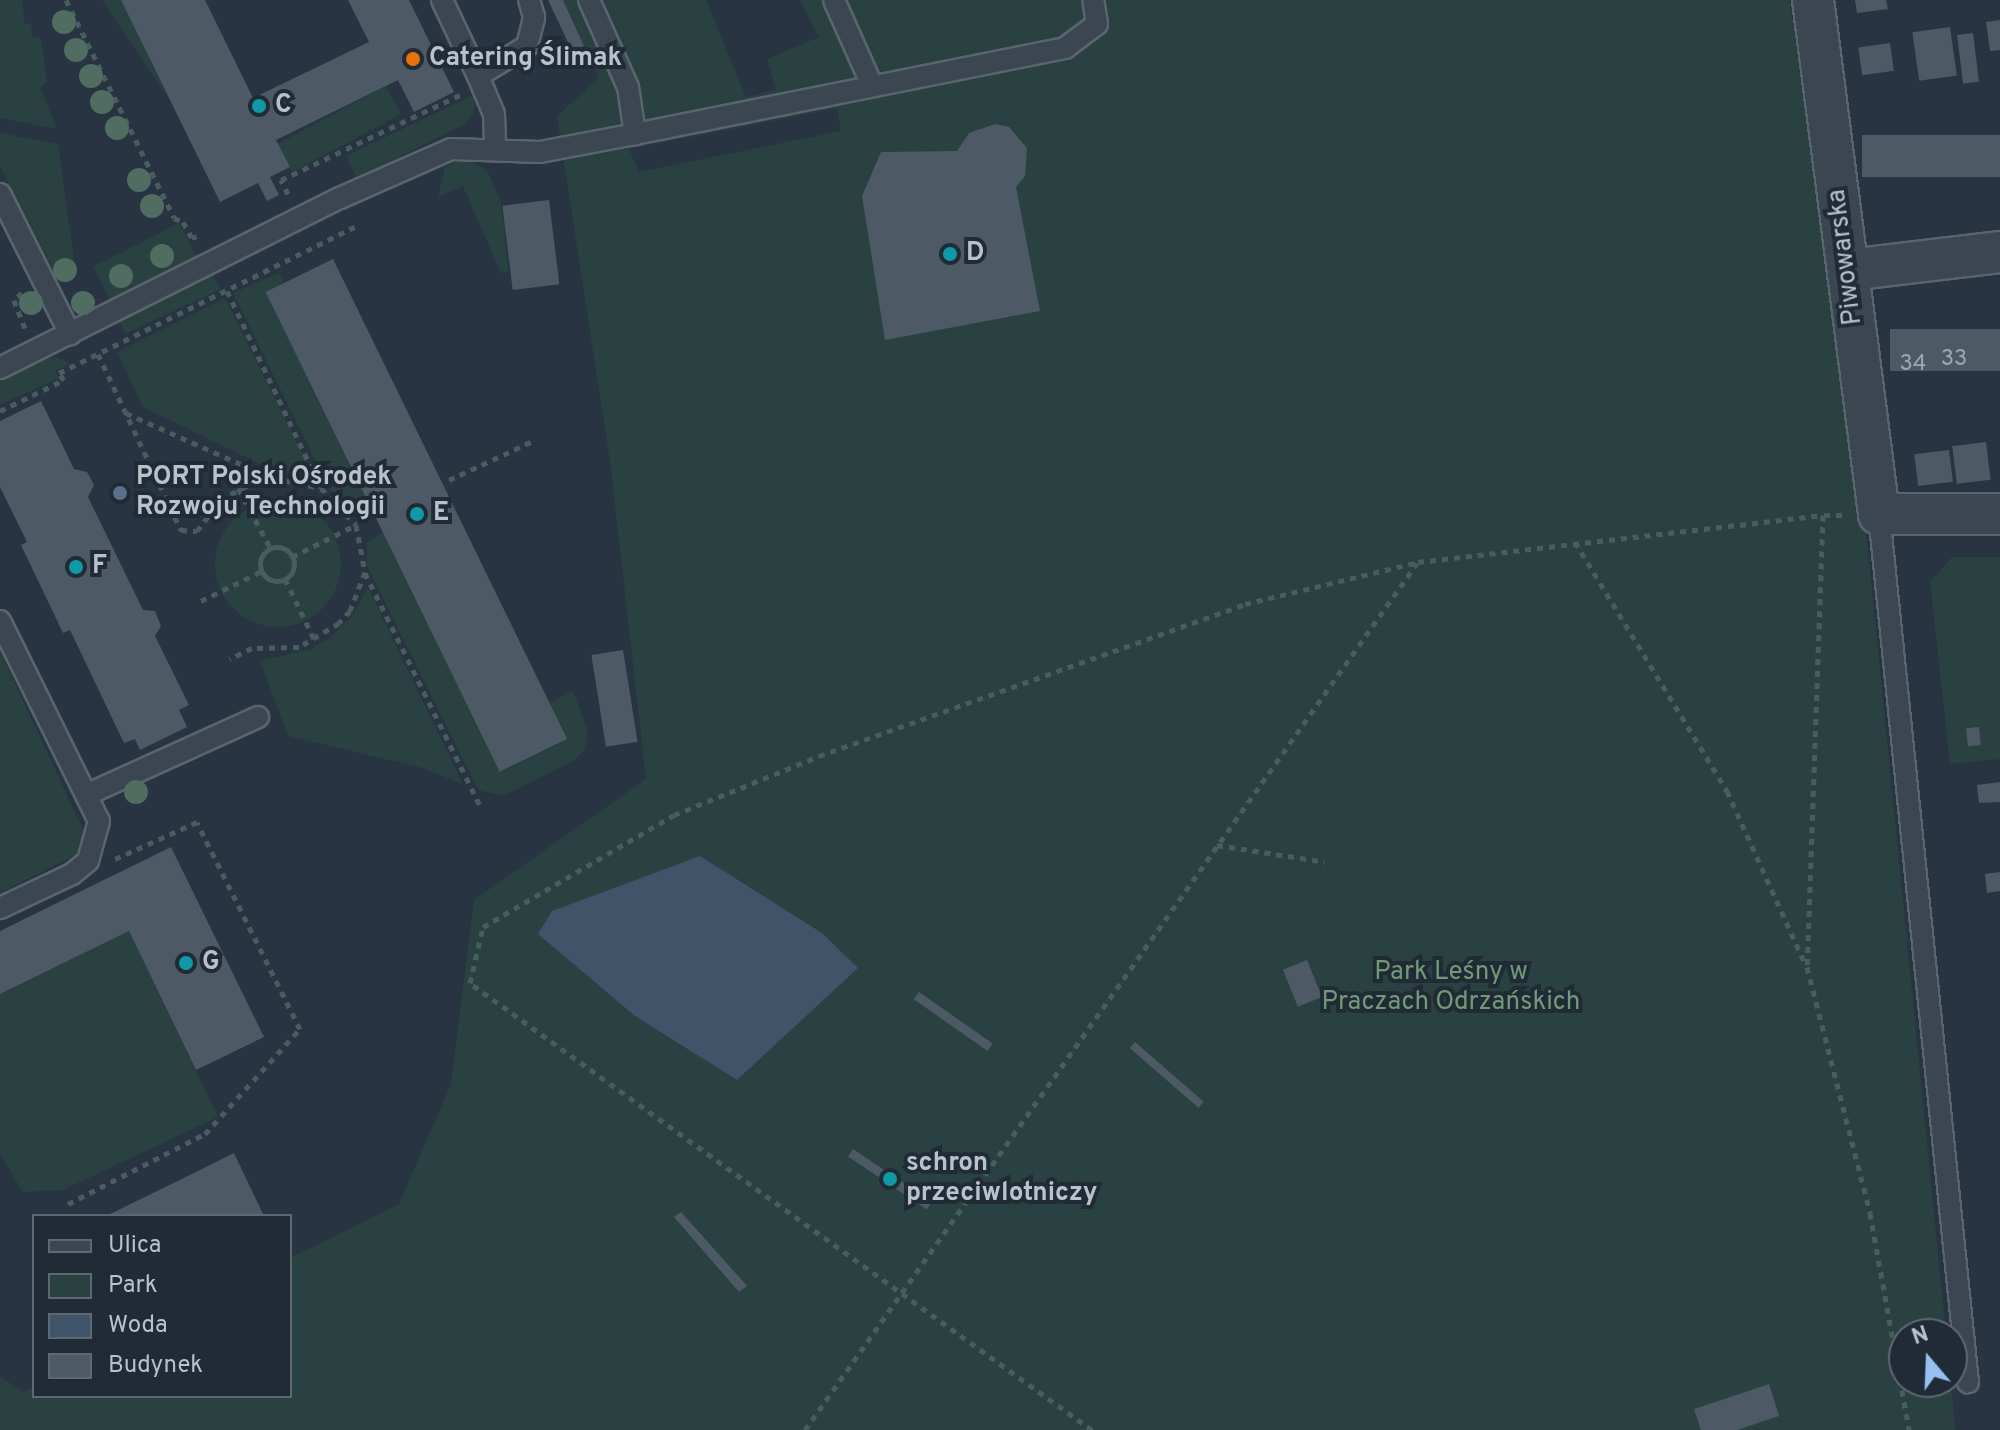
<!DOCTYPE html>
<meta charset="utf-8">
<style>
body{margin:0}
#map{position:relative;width:2000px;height:1430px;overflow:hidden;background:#283441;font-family:Overpass,sans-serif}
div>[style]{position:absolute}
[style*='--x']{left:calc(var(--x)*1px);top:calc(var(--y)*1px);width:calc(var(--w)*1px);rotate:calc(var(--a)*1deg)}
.green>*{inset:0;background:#2a4142;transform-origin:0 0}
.round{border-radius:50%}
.water>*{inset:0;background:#3f5369}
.building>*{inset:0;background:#4d5a66;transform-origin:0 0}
.path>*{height:5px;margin-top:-2.5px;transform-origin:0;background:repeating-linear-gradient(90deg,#495d5f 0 6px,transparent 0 12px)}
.path>.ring{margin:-2.5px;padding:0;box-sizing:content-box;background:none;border:5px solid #495d5f;border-radius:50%}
.roads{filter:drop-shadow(2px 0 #5a646e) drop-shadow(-2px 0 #5a646e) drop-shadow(0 2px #5a646e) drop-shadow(0 -2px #5a646e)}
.service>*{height:20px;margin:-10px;padding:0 10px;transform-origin:10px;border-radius:10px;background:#3c4651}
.minor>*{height:40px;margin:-20px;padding:0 20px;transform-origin:20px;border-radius:20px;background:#3c4651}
.trees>*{width:24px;height:24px;margin:-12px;border-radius:50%;background:#516c60}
.dots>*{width:22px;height:22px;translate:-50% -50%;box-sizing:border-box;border:4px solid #212b36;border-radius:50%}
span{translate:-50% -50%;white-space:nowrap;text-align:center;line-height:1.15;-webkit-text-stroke:8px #212b36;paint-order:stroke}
.number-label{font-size:22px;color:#9ea7b2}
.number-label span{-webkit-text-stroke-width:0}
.poi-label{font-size:26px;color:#b9c1cb;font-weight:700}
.left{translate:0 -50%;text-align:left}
.street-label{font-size:26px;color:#b9c1cb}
.park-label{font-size:26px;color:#729a79}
.legend{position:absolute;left:32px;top:1214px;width:260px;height:184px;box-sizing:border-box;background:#212b36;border:2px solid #5e6772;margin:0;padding:10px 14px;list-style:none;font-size:24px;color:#b9c1cb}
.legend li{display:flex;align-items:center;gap:16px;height:40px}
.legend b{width:40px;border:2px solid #5e6772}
.north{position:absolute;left:1888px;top:1318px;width:80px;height:80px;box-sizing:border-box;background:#212b36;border:2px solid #5e6772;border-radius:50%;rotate:341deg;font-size:22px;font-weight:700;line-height:32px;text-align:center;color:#b9c1cb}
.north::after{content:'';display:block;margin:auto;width:28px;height:36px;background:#97c0f2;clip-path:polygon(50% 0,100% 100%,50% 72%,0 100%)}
</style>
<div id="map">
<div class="green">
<i style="clip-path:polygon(0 0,22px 0,25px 24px,31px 24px,33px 38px,41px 38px,47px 83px,40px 87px,57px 129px,0 118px)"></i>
<i style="clip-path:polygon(102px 0,121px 0,170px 101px)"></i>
<i style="clip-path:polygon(evenodd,563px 0,706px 0,746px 97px,776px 90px,767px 59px,819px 37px,800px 0,1790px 0,1850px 451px,1865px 519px,1946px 1334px,1904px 1334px,1904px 1382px,1951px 1382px,1955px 1430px,0 1430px,0 1376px,23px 1392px,34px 1387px,34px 1396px,290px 1396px,290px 1258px,399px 1204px,451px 1084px,474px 900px,646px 779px,610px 461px,557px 116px,599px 78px,563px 0,837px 108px,841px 131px,639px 172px,629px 149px,837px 108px)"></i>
<i style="left:386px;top:86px;width:32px;height:123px;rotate:62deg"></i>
<i style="clip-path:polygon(475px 94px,474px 113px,463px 125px,357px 178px,346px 156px)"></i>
<i style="clip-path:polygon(0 133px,58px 144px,76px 274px,60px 283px,0 166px)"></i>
<i style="clip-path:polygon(465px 158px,487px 170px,501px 202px,509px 272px,501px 273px,463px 186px,438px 197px,445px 167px)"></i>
<i style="left:179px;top:223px;width:38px;height:96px;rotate:63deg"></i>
<i style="clip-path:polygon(279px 273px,284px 283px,266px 292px,365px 496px,349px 504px,330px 490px,233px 293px)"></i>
<i style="left:213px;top:274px;width:17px;height:105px;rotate:65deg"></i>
<i style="clip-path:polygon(225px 298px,312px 473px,312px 477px,278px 473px,143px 407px,117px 352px)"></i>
<i style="clip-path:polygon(57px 357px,70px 364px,55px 371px,59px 378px,0 405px,0 379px,42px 358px)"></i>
<i class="round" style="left:215px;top:501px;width:126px;height:126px"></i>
<i style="clip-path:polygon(383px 533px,501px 772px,566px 740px,549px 703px,573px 691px,588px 731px,585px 750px,573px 761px,503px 796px,478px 790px,367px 566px,367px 542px)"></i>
<i style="clip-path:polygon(1952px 557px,2000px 557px,2000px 759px,1950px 764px,1930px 582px)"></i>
<i style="clip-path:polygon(367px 588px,369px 590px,463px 784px,419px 767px,288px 736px,260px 661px,311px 649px,330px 638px,354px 614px)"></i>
<i style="clip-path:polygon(0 651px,88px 840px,79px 853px,0 893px)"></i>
<i style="clip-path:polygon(129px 931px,218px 1117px,63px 1190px,23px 1192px,0 1154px,0 994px)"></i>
</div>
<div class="water">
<i style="clip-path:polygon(700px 856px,822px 933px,858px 968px,737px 1080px,635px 1016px,538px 934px,552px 911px)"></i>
</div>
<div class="building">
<i style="clip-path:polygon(121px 0,205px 0,253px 98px,369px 42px,348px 0,409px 0,454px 92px,414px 112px,398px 80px,276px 140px,290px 167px,270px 177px,279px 195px,267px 201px,258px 183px,220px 202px)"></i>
<i style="clip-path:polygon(548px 0,563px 0,584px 46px,572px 51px)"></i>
<i style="clip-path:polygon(1855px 0,1886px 0,1888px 9px,1857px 13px)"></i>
<i style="clip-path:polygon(2000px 20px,2000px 50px,1990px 51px,1986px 22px)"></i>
<i style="left:1950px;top:27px;width:49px;height:38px;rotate:82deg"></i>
<i style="left:1973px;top:33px;width:49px;height:16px;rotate:83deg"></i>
<i style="left:1890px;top:43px;width:28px;height:32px;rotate:82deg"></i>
<i style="clip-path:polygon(995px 124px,1009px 127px,1027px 148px,1025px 176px,1016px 187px,1040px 311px,885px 340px,862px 196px,881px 152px,957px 151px,969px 133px)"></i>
<i style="left:2000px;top:135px;width:42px;height:138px;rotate:90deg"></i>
<i style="left:549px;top:200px;width:85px;height:47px;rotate:83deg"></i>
<i style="left:333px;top:259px;width:534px;height:75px;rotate:64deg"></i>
<i style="left:2000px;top:329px;width:42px;height:110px;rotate:90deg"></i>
<i style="clip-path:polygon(41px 401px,74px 469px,87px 472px,94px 485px,88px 497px,143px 610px,155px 611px,161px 626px,155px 636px,189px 705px,179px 710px,187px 727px,140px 750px,135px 739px,124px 743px,70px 630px,63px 633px,21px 545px,27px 542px,0 487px,0 421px)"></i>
<i style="left:1986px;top:442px;width:38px;height:34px;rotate:83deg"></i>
<i style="left:1949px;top:450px;width:32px;height:35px;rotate:83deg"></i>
<i style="left:623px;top:650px;width:93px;height:32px;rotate:81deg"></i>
<i style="left:1979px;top:727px;width:18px;height:13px;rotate:84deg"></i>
<i style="clip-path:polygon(2000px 782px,2000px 802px,1979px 803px,1977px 785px)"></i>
<i style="clip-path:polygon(171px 847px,264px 1037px,196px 1070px,129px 931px,0 994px,0 931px)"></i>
<i style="clip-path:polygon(2000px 872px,2000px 891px,1987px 893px,1985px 874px)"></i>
<i style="left:1307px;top:960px;width:40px;height:26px;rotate:68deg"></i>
<i style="left:919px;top:992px;width:90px;height:9px;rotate:35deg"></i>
<i style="left:1135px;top:1042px;width:91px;height:8px;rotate:41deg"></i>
<i style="left:853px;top:1149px;width:95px;height:9px;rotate:34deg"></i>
<i style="clip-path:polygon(234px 1153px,264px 1216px,106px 1216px,196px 1172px)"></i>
<i style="clip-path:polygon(681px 1212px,747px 1286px,739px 1292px,674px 1217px)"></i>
<i style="clip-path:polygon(1769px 1384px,1779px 1416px,1737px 1430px,1701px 1430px,1694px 1409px)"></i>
</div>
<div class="path">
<i style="--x:66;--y:0;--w:243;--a:63.6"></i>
<i style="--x:174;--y:218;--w:10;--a:24"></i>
<i style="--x:183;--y:222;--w:18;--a:61"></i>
<i style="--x:192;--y:238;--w:5;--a:-22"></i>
<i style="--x:288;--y:194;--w:16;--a:-117"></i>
<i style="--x:281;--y:180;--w:198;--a:-25.4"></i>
<i style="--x:227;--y:291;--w:218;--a:64.5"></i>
<i style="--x:22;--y:293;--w:11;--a:139"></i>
<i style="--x:14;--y:300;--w:31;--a:69"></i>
<i style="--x:98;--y:354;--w:195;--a:64.8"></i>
<i style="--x:181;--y:530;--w:16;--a:4"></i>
<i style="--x:197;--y:531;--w:39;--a:-53"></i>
<i style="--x:220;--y:500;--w:40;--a:-28"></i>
<i style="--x:255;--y:481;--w:18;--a:-9"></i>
<i style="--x:273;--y:478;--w:49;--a:11.8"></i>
<i style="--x:321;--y:488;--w:51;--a:46.6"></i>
<i style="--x:356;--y:525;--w:48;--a:79.2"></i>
<i style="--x:365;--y:572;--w:42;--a:111"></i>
<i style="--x:350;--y:611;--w:16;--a:133"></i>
<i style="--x:339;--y:623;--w:47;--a:149"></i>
<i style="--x:299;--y:647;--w:47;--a:178.8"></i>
<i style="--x:252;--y:648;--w:25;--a:154"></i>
<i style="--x:0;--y:411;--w:71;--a:-25.8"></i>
<i style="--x:64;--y:380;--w:9;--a:-126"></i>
<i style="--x:59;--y:373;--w:330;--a:-26.3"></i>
<i style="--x:126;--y:413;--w:160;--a:24"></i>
<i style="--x:449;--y:480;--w:93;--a:-24.9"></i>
<i style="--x:238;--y:488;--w:69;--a:61.6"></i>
<i style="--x:1842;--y:515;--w:19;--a:180"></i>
<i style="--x:1823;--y:515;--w:452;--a:92"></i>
<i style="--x:1807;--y:967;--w:254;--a:75.6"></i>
<i style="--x:1870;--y:1213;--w:220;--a:79.8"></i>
<i style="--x:1575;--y:542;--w:292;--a:58.6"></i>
<i style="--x:1727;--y:791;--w:192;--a:65.7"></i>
<i class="ring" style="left:260px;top:547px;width:29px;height:29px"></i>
<i style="--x:292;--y:557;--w:72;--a:-26.6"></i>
<i style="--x:365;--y:573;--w:260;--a:63.7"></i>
<i style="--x:285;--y:579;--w:69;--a:64.2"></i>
<i style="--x:201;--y:601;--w:68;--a:-26.2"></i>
<i style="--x:1217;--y:845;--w:109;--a:8.9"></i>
<i style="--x:68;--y:1204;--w:154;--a:-27.1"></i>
<i style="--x:205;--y:1134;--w:142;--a:-47.9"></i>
<i style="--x:300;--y:1029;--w:231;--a:-116.5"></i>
<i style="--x:197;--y:822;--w:90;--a:155.7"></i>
<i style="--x:805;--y:1430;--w:1061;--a:-54.78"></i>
<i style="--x:1092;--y:1430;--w:766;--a:-144.3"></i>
<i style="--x:470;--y:983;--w:57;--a:-76.9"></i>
<i style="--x:483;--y:927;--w:221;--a:-30.4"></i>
<i style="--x:674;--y:815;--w:157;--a:-22.1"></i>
<i style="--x:819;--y:756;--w:452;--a:-19.6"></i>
<i style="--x:1245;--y:604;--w:178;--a:-13.6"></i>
<i style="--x:1418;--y:562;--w:408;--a:-6.6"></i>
</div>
<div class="roads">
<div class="service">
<i style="--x:442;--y:0;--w:84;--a:64.7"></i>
<i style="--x:478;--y:76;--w:57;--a:-31.5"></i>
<i style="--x:527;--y:46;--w:30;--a:-76"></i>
<i style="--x:534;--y:17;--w:18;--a:-106"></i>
<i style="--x:589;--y:0;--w:95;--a:65.9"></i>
<i style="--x:628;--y:87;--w:48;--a:81.5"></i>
<i style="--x:635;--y:134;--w:439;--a:-11.3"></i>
<i style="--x:1065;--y:48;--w:40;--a:-37"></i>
<i style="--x:1097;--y:24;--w:24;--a:-99"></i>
<i style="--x:834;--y:0;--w:91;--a:66"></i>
<i style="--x:478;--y:76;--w:41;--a:67.2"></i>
<i style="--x:494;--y:114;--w:36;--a:88"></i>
<i style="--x:0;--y:194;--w:157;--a:63.4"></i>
<i style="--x:0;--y:368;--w:380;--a:-26.6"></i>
<i style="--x:340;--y:198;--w:121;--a:-23.8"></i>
<i style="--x:451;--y:149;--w:89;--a:1.9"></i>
<i style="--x:540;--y:152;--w:97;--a:-10.7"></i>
<i style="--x:1879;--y:514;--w:873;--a:84.15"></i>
<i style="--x:0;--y:621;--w:223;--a:63.7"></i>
<i style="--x:99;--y:821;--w:41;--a:105.4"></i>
<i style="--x:88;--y:861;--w:21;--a:141"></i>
<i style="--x:72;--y:874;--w:80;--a:154.7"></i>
<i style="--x:86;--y:795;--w:189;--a:-24.4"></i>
</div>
<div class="minor">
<i style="--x:1813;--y:0;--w:518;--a:82.68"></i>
<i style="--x:1879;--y:514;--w:121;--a:0"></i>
<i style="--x:1849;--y:270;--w:152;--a:-6.8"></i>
</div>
</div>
<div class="trees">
<i style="left:64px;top:22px"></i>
<i style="left:76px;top:50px"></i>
<i style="left:91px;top:76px"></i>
<i style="left:102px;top:102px"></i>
<i style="left:117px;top:128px"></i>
<i style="left:139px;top:180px"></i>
<i style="left:152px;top:206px"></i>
<i style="left:162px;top:256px"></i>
<i style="left:65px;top:270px"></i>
<i style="left:121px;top:276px"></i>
<i style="left:31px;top:303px"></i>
<i style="left:83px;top:303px"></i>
<i style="left:136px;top:792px"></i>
</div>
<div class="dots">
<i style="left:413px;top:59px;background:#e8710a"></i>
<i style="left:259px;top:106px;background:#0f9aa8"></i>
<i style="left:950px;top:254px;background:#0f9aa8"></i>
<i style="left:120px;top:493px;background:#5c6f8a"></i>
<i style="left:417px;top:514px;background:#0f9aa8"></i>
<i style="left:76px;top:567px;background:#0f9aa8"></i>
<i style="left:186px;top:963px;background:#0f9aa8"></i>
<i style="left:890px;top:1179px;background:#0f9aa8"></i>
</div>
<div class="number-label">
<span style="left:1954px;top:360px">33</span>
<span style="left:1913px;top:365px">34</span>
</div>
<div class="poi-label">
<span class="left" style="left:429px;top:59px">Catering Ślimak</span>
<span class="left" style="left:275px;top:106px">C</span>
<span class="left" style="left:966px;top:254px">D</span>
<span class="left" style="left:136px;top:493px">PORT Polski Ośrodek<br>Rozwoju Technologii</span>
<span class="left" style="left:433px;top:514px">E</span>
<span class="left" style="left:92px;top:567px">F</span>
<span class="left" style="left:202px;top:963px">G</span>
<span class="left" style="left:906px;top:1179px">schron<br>przeciwlotniczy</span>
</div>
<div class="street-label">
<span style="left:1846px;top:257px;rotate:-97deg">Piwowarska</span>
</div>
<div class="park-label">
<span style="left:1451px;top:988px">Park Leśny w<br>Praczach Odrzańskich</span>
</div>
<ul class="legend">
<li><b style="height:10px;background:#3c4651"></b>Ulica</li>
<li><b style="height:22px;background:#2a4142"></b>Park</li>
<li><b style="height:22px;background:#3f5369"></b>Woda</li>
<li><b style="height:22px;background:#4d5a66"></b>Budynek</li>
</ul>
<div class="north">N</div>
</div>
